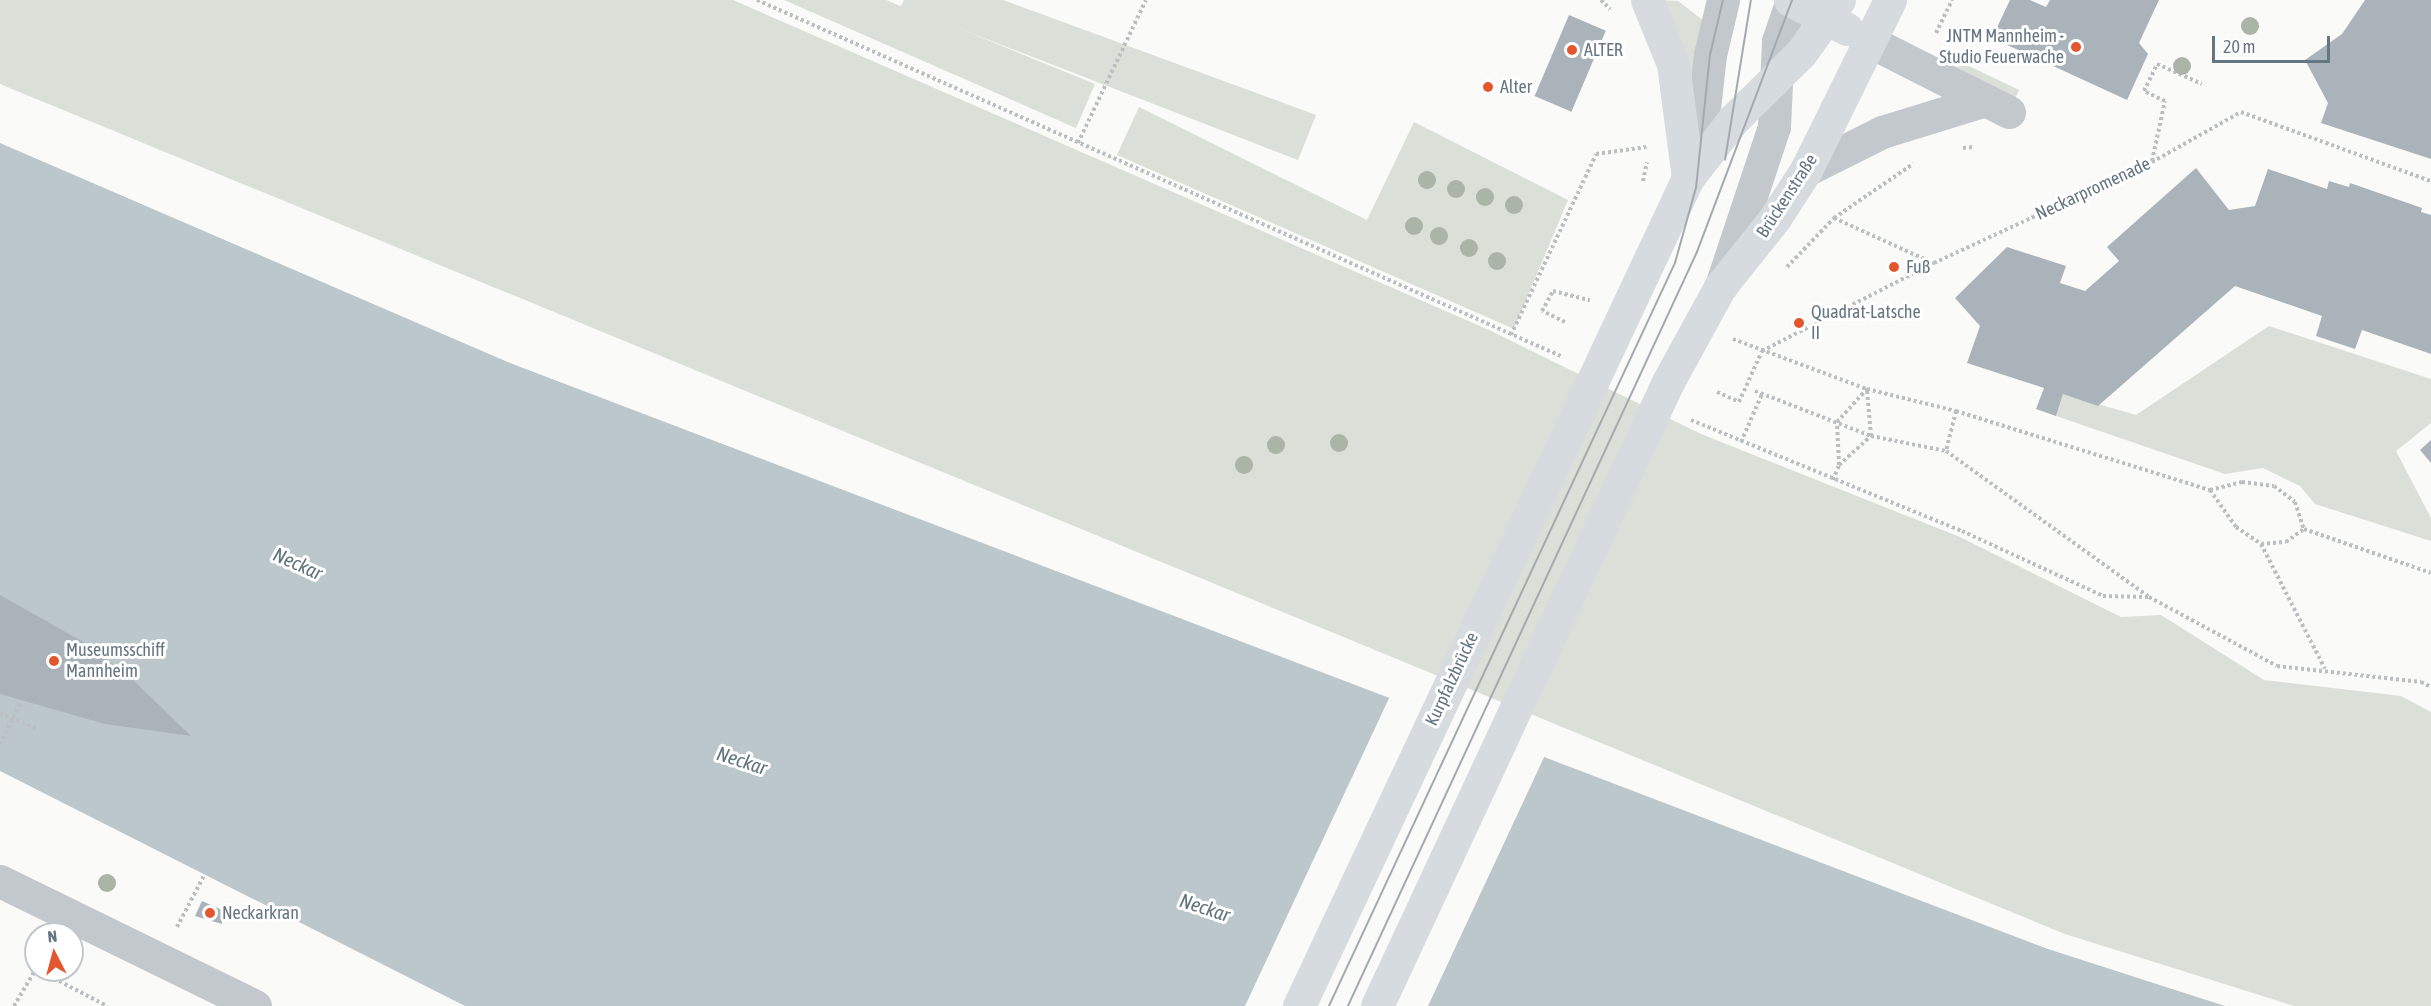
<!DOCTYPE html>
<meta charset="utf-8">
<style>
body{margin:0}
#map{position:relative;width:2431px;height:1006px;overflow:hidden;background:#fafaf8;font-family:"Asap Condensed",sans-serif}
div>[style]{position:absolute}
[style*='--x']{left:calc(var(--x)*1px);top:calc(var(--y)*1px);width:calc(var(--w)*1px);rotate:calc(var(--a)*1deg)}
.green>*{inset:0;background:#dadfd7}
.water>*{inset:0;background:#bbc7cb}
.pier>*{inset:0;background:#fafaf8}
.building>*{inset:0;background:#aab3b9;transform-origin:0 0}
.path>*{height:4px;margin-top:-2px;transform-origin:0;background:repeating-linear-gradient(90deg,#bbbfc2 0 3px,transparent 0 6px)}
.minor>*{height:33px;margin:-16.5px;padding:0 16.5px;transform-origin:16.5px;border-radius:16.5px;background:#c3c8cc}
.major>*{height:33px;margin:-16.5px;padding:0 16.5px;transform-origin:16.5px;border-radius:16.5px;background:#d6dbdf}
.tram>*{height:1.5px;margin:-0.75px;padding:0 0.75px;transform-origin:0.75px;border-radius:0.75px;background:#a2aab0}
.trees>*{width:18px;height:18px;margin:-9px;border-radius:50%;background:#aab4a7}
.dots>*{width:16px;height:16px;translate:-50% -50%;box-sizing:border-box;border:3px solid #fff;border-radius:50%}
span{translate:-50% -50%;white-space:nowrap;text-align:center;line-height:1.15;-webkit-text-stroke:6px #fff;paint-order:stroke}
.poi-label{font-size:18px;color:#657683}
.right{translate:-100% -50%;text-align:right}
.left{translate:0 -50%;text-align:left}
.street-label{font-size:18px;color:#657683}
.water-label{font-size:20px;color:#60757c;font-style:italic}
.north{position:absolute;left:24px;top:922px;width:60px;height:60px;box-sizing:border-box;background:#fff;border:2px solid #c1c8cd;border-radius:50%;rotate:354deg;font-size:16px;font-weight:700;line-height:24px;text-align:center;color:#657683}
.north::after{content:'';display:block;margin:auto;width:21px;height:27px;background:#e4572e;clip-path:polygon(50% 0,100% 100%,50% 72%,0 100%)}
.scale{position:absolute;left:2212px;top:36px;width:118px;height:27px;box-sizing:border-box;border:3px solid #657683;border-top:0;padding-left:8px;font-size:18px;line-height:21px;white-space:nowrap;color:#657683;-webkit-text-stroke:4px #fff;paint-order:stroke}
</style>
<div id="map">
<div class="green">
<i style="clip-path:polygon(0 0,733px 0,1489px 330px,1701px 434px,1960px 537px,2121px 617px,2161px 615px,2264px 680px,2401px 696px,2431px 712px,2431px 1006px,2294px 1006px,2065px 934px,0 84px)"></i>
<i style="clip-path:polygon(784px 0,886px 0,901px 6px,904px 0,1003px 0,1316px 115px,1298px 160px,958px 28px,1095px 84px,1076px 128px)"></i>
<i style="clip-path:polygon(1661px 0,1678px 1px,1704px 21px,1695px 76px,1690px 77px,1680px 37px)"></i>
<i style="clip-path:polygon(1967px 65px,2019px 90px,2015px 99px,1957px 67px)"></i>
<i style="clip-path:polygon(1139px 107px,1367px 220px,1414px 122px,1568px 200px,1514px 329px,1117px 155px)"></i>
<i style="clip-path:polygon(2269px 326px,2431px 379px,2431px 423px,2396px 451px,2431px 518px,2431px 541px,2315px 504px,2300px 486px,2263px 468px,2225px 474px,2056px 416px,2063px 394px,2136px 415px)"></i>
</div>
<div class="water">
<i style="clip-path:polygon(0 143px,510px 363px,2048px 949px,2225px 1006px,465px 1006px,0 771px)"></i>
</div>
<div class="pier">
<i style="clip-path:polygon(1391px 694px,1546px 753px,1428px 1006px,1245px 1006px)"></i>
</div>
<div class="building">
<i style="clip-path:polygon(2010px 0,2030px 0,2046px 7px,2050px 0,2159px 0,2139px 43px,2148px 54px,2127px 100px,1992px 38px)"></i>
<i style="clip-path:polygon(2365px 0,2431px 0,2431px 159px,2321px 123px,2328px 103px,2305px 60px,2342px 34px)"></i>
<i style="left:1569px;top:15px;width:40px;height:88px;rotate:23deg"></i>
<i style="clip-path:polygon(2196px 168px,2229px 210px,2255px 206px,2268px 169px,2327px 189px,2329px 181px,2349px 187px,2350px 183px,2422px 208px,2421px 212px,2431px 215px,2431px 354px,2362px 330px,2355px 349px,2316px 336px,2322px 316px,2235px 286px,2098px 406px,2063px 394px,2056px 416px,2036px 409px,2044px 388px,1967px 363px,1980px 326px,1955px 298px,2007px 247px,2066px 266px,2060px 283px,2085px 291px,2119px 261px,2107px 247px)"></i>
<i style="clip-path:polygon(2431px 440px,2431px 463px,2420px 450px)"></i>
<i style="clip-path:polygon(0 595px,85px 643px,132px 679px,191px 736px,105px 724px,0 694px)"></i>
<i style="clip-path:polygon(202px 901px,222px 910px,222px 924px,195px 916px)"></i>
</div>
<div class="path">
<i style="--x:757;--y:0;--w:882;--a:23.89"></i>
<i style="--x:1601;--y:0;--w:13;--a:45"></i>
<i style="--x:1936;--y:33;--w:37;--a:-64"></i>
<i style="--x:1078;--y:143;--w:158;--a:-64.6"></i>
<i style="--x:1963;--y:148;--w:10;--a:-6"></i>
<i style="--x:2152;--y:161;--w:61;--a:-77.8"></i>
<i style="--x:2165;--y:101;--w:23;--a:-155"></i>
<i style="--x:2144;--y:91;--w:30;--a:-64"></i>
<i style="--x:2157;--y:64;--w:49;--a:24"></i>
<i style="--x:1643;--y:181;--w:19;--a:-78"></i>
<i style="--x:1834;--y:218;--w:109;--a:24.4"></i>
<i style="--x:1787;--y:267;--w:68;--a:-46.2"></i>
<i style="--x:1834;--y:218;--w:96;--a:-34.4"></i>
<i style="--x:1565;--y:322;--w:25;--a:-154"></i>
<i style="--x:1542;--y:311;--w:23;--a:-61"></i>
<i style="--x:1553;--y:291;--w:38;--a:14"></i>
<i style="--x:1511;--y:335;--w:200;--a:-64.8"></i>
<i style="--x:1596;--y:154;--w:51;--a:-7.8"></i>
<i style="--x:1733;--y:339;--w:143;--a:20.5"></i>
<i style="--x:1867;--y:389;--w:92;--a:13.9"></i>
<i style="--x:1956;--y:411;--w:41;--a:104"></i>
<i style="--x:1755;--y:391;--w:124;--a:21.2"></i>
<i style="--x:1871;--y:436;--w:76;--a:11.3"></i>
<i style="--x:1946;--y:451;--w:250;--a:35.7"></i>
<i style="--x:2149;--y:597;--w:145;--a:28.3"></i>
<i style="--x:2277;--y:666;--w:145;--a:6.3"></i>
<i style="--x:2421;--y:682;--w:11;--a:27"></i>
<i style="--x:1717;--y:392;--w:24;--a:24"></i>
<i style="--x:1739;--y:402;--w:56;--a:-65.7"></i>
<i style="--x:1762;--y:351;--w:193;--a:-27.1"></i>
<i style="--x:1934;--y:263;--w:240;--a:-24.9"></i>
<i style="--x:2152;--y:162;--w:102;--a:-29.3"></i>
<i style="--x:2241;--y:112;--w:202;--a:20"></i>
<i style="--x:1956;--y:411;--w:266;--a:17.3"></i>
<i style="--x:2210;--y:490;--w:33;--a:-14"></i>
<i style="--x:2242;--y:482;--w:32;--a:7"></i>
<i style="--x:2274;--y:486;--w:26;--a:37"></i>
<i style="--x:2295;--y:502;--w:28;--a:72"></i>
<i style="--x:2304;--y:529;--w:134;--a:19.1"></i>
<i style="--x:1691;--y:420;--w:293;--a:22.3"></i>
<i style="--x:1962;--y:531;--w:155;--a:24.7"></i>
<i style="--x:2103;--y:596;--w:46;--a:1.2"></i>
<i style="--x:1741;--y:442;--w:52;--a:-66.4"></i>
<i style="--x:1839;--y:465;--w:43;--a:-42.2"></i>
<i style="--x:1871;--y:436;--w:46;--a:-95"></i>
<i style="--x:1833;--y:480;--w:16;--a:-68"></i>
<i style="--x:1839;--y:465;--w:43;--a:-92.7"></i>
<i style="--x:1837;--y:422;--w:45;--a:-47.7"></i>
<i style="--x:2210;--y:490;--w:45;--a:54.9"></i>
<i style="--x:2236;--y:527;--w:30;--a:34"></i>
<i style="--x:2261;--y:544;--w:25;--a:-5"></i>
<i style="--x:2286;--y:542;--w:22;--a:-36"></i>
<i style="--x:2261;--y:544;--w:140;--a:62.9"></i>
<i style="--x:0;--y:713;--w:41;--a:22.8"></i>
<i style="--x:0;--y:744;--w:47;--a:-63.4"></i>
<i style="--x:177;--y:927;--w:60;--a:-62.2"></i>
<i style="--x:38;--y:970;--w:78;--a:27.6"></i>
<i style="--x:14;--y:1006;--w:43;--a:-59.3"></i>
</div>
<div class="minor">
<i style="--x:1869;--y:41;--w:157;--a:26.9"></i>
<i style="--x:1806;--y:170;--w:85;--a:-26.6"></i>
<i style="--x:1882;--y:132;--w:106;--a:-17.1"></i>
<i style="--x:1688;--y:178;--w:53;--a:-74.6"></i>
<i style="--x:1702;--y:127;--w:72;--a:-83.7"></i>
<i style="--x:1710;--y:55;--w:57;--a:-76.7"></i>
<i style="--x:1721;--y:286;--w:168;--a:-71.6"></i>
<i style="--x:1774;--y:127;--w:86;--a:-87.3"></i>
<i style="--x:1778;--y:41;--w:43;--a:-71.1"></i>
<i style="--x:0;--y:881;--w:284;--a:26.1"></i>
</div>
<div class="major">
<i style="--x:1647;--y:0;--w:69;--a:67.9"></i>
<i style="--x:1673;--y:64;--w:115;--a:82.5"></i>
<i style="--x:1790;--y:0;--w:64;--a:27"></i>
<i style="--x:1299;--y:1006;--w:915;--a:-64.84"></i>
<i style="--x:1688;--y:178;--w:73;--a:-52.2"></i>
<i style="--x:1733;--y:120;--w:95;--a:-44.6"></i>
<i style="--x:1801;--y:53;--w:65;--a:-54.4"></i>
<i style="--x:1377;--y:1006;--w:689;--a:-65"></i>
<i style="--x:1668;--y:382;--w:108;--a:-61.3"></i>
<i style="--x:1720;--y:287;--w:88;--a:-51.4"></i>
<i style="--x:1775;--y:218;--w:57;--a:-57.1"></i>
<i style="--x:1806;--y:170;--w:190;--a:-63.7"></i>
</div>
<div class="tram">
<i style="--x:1725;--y:160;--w:162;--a:-80.8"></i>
<i style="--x:1329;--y:1006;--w:820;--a:-65.03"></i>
<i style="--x:1675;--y:263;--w:78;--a:-74.4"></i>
<i style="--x:1696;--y:188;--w:134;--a:-84"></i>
<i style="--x:1710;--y:55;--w:57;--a:-76.7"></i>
<i style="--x:1348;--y:1006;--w:831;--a:-65.16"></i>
<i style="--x:1697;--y:252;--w:269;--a:-69.3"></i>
</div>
<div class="trees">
<i style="left:2250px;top:26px"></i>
<i style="left:2182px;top:66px"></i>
<i style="left:1427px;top:180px"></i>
<i style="left:1456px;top:189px"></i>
<i style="left:1485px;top:197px"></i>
<i style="left:1514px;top:205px"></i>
<i style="left:1414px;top:226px"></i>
<i style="left:1439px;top:236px"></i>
<i style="left:1469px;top:248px"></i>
<i style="left:1497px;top:261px"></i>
<i style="left:1339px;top:443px"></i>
<i style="left:1276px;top:445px"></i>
<i style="left:1244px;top:465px"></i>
<i style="left:107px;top:883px"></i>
</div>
<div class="dots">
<i style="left:2076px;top:47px;background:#e4572e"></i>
<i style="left:1572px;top:50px;background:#e4572e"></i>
<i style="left:1488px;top:87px;background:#e4572e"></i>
<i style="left:1894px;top:267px;background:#e4572e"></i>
<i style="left:1799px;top:323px;background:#e4572e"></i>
<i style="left:54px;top:661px;background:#e4572e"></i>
<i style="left:210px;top:913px;background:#e4572e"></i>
</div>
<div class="poi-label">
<span class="right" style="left:2064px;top:47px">JNTM Mannheim -<br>Studio Feuerwache</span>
<span class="left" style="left:1584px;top:50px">ALTER</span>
<span class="left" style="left:1500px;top:87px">Alter</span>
<span class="left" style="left:1906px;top:267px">Fuß</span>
<span class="left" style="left:1811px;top:323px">Quadrat-Latsche<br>II</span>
<span class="left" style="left:66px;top:661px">Museumsschiff<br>Mannheim</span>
<span class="left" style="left:222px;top:913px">Neckarkran</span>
</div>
<div class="street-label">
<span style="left:2093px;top:189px;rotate:-25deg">Neckarpromenade</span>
<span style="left:1787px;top:196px;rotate:-57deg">Brückenstraße</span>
<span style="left:1452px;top:679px;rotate:-65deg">Kurpfalzbrücke</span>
</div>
<div class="water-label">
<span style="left:298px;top:563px;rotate:24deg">Neckar</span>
<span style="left:742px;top:760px;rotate:18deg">Neckar</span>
<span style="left:1205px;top:907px;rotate:18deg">Neckar</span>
</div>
<div class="north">N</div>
<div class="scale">20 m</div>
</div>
